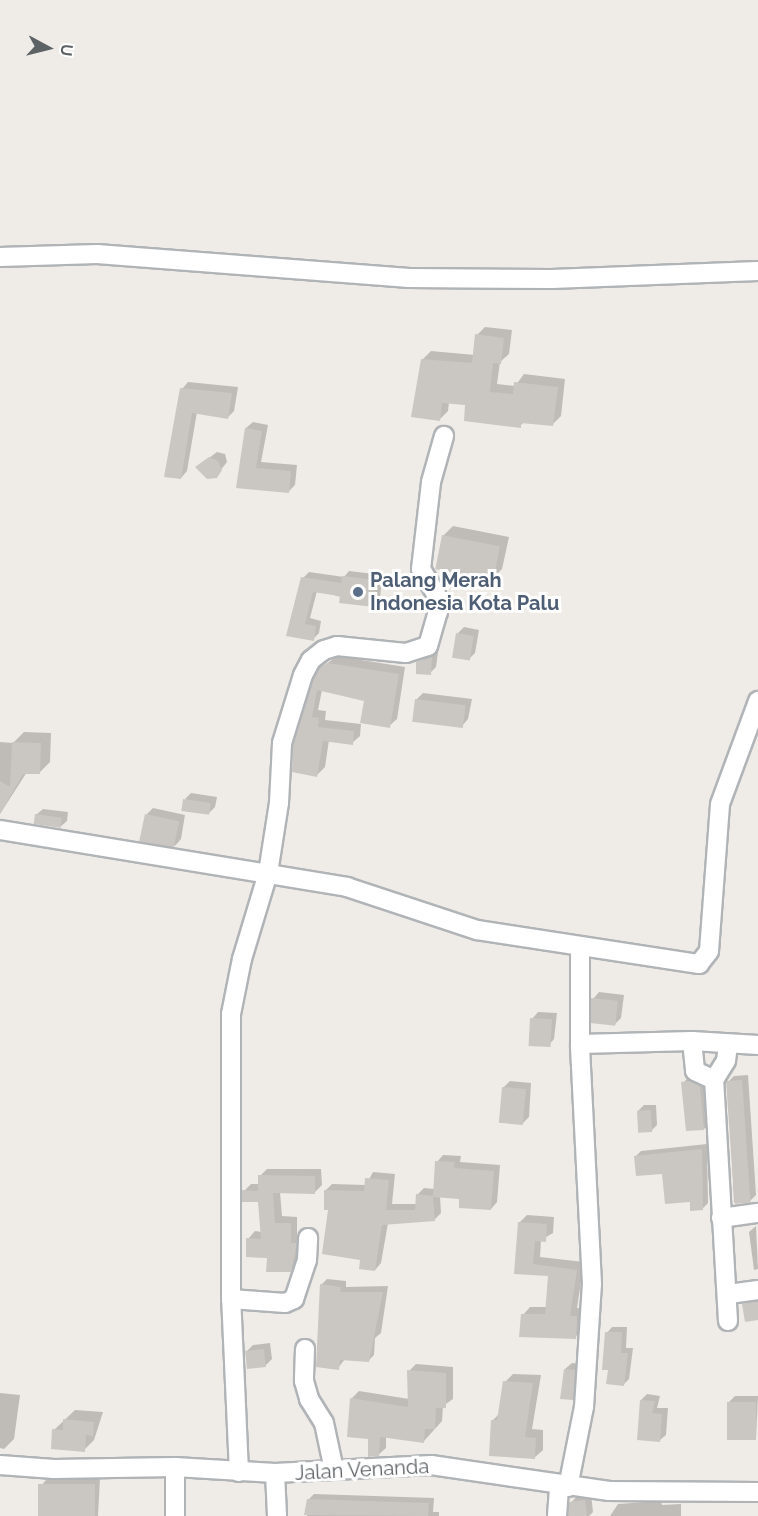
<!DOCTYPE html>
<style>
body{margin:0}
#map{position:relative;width:758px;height:1516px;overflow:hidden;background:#efebe6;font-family:Raleway,sans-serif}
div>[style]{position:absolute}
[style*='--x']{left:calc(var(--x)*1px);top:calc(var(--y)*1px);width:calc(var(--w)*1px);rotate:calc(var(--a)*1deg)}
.shadow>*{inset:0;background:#0003}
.building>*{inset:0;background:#cac6c2;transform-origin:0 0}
.roads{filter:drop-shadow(2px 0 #b1b4b7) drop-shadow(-2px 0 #b1b4b7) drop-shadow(0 2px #b1b4b7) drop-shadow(0 -2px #b1b4b7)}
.minor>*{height:18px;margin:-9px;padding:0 9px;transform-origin:9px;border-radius:9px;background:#fff}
.dots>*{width:16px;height:16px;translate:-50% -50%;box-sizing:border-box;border:3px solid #fff;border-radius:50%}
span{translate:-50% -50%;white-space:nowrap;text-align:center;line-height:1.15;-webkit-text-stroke:6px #fff;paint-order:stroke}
.service-label{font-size:20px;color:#4e5e75;font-weight:700}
.left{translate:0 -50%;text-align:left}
.street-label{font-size:20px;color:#5d6265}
.north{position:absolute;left:18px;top:18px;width:60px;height:60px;-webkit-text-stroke:4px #fff;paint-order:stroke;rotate:97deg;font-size:16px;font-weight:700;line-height:24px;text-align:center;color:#5d6265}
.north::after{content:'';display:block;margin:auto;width:21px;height:27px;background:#5d6265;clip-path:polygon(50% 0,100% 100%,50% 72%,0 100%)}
</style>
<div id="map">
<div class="shadow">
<i style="clip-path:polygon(485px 327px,512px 330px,509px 354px,500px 362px,497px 384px,515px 386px,524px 374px,565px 379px,561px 416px,553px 424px,525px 421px,520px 426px,467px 404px,449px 402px,448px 411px,439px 420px,422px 360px,431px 351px,475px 355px,477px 335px)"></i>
<i style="clip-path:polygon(188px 382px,238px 387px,234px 411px,228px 417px,197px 412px,187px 471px,181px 478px,182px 389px)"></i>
<i style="clip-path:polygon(253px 422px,268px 425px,261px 462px,297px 465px,295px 485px,288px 492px,238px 486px,246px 428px)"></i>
<i style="clip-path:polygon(217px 452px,225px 454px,227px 462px,216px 476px,197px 467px)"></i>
<i style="clip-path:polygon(453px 526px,509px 537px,502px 569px,492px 579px,443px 536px)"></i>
<i style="clip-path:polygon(349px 571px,382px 575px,380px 600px,374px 605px,317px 591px,310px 618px,321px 621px,319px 633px,313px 639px,288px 635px,303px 578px,309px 572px,344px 577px)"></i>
<i style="clip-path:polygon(464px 627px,479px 630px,475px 653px,469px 659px,458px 633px)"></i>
<i style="clip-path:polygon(438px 652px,436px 667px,430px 673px,418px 662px)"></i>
<i style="clip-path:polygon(337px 656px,405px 667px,397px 719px,389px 726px,366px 699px,322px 690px,318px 710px,326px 711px,325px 720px,361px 724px,360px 736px,352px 743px,329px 740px,325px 767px,317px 775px,293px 771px,321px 668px)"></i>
<i style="clip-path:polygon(423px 693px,472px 699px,468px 719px,462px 726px,416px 700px)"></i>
<i style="clip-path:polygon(24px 732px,51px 733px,50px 762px,39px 773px,27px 772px,0 814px,0 742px,13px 743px)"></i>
<i style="clip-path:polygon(191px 793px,217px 797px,215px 807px,209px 813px,185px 799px)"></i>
<i style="clip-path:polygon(153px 808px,185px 815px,181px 839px,175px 846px,147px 814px)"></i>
<i style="clip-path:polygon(43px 809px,68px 812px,67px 821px,60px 827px,36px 815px)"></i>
<i style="clip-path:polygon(599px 992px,624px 995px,621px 1018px,615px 1024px,593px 999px)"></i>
<i style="clip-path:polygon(538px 1012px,557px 1013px,554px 1039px,548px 1046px,532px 1019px)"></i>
<i style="clip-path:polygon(748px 1075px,756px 1195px,750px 1201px,734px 1202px,728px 1082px,734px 1076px)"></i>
<i style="clip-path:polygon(689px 1077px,706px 1080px,710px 1123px,704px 1129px,683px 1083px)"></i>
<i style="clip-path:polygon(510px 1081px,531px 1083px,529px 1117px,522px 1124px,503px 1088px)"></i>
<i style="clip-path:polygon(644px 1105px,656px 1105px,657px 1125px,651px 1131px,638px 1111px)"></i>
<i style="clip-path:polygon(707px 1144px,708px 1203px,702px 1209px,663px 1172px,636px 1156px,641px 1151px)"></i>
<i style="clip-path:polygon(443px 1155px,461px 1156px,460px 1162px,500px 1165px,497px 1202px,491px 1209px,461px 1198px,440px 1196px,441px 1213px,434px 1220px,388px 1223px,381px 1263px,375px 1270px,362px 1258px,330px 1209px,325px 1191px,332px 1184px,366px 1185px,373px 1172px,395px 1174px,392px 1204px,417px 1204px,417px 1195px,424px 1188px,435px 1189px,437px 1162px)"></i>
<i style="clip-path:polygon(267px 1169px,321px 1169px,322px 1185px,315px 1192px,280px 1192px,282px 1216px,297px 1217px,297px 1237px,303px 1236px,298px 1263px,290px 1271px,248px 1239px,255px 1231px,262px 1232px,259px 1201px,244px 1191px,251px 1184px,260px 1184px,260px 1176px)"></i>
<i style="clip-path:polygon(527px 1215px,554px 1217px,553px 1233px,541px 1240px,540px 1257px,584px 1262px,577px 1308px,584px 1309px,583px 1330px,575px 1337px,523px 1315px,530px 1307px,547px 1307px,549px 1275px,516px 1272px,519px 1223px)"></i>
<i style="clip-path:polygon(756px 1226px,758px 1269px,754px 1270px,749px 1232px)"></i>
<i style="clip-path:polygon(327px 1279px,346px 1281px,346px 1287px,388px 1286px,381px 1333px,375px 1338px,374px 1355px,368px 1361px,345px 1359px,338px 1368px,321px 1285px)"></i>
<i style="clip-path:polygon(758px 1297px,758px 1318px,744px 1304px)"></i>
<i style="clip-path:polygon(612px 1327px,627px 1327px,626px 1348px,633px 1348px,629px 1379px,623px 1385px,610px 1369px,607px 1333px)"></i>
<i style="clip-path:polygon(270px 1343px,272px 1359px,265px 1366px,247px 1351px,253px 1345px)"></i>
<i style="clip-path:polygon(572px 1363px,581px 1364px,579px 1392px,573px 1399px,565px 1369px)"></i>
<i style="clip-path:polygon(416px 1364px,453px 1367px,453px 1399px,443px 1406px,442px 1421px,424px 1441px,386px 1436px,386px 1448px,378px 1455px,352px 1398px,359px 1391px,409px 1399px,409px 1371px)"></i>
<i style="clip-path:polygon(513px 1374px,541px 1375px,532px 1429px,543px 1430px,543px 1450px,534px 1458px,493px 1420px,500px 1413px,505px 1382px)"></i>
<i style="clip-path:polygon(0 1393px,20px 1395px,14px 1439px,4px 1449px,0 1448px)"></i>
<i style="clip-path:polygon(647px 1394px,660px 1396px,657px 1408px,668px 1408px,666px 1435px,660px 1440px,641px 1400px)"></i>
<i style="clip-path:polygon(735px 1396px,758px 1396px,756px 1438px,729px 1402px)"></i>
<i style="clip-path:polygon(75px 1410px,103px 1412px,94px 1440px,84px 1450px,54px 1430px)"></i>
<i style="clip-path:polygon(100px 1478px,98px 1516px,41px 1516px,40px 1487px,46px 1480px)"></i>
<i style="clip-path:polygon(314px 1494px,434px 1498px,433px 1512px,439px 1512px,439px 1516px,307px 1516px,308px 1500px)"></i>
<i style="clip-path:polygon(591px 1494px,593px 1512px,589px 1516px,569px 1516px,571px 1503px,577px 1496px)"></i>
<i style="clip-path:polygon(661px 1501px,662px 1505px,681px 1504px,681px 1516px,610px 1516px,618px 1504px)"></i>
</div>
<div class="building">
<i style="clip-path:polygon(475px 334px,504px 338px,501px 364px,493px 363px,490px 392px,513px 394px,514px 382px,558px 387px,553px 426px,521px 423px,521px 428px,464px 421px,465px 405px,442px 403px,440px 421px,411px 417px,421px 359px,472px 363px)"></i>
<i style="clip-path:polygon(180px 388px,232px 393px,228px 419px,192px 413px,181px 479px,164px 477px)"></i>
<i style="clip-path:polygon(245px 428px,262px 431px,256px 468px,291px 471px,289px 493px,236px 488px)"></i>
<i style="clip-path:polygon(209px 457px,218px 461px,222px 470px,217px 478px,207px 479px,195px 467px)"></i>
<i style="left:442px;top:535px;width:59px;height:35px;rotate:11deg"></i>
<i style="clip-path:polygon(342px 576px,377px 580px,374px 607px,339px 603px,340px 596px,313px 592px,305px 624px,316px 626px,314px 641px,286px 636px,301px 577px,341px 583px)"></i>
<i style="left:456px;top:633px;width:18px;height:25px;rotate:9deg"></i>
<i style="clip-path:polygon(432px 657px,431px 675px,416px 674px,416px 662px)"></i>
<i style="clip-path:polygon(328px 663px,399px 674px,390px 728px,360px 723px,364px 701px,317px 690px,312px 717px,319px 718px,318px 727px,354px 731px,353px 745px,323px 741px,317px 777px,292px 772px,293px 745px,313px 679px,320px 667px)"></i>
<i style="left:415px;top:699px;width:51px;height:23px;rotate:7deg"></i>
<i style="clip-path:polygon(12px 742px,41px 743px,40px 774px,23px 774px,0 814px,0 781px,10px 787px)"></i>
<i style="left:183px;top:799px;width:28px;height:12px;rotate:8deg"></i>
<i style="left:35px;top:814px;width:27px;height:10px;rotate:8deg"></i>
<i style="left:145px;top:814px;width:35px;height:28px;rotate:12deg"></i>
<i style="left:591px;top:998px;width:27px;height:25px;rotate:6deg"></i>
<i style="left:530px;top:1018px;width:22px;height:28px;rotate:3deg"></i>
<i style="left:742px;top:1080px;width:123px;height:16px;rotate:86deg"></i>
<i style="clip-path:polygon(690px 1081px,700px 1086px,704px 1130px,686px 1131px,681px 1082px)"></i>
<i style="left:502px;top:1087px;width:24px;height:36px;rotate:5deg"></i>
<i style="left:651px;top:1110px;width:22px;height:14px;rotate:87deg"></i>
<i style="clip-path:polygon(702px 1149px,703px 1210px,690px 1211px,690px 1202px,665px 1204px,662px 1174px,636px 1176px,634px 1156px)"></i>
<i style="clip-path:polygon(435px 1161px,455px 1162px,454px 1168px,494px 1171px,491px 1210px,459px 1208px,459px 1199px,433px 1197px,435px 1221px,382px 1225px,375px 1271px,359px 1269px,360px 1260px,322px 1254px,328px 1210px,324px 1210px,324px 1190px,364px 1191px,365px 1178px,389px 1180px,386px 1210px,415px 1210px,416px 1194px,433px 1196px)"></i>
<i style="clip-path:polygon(258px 1175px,315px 1176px,315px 1194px,273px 1193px,275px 1223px,291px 1223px,291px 1243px,297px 1243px,291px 1272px,266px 1272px,267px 1258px,246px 1257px,246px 1238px,261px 1239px,258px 1202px,242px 1202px,242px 1190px,258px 1191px)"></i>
<i style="clip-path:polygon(518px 1222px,547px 1224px,546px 1242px,535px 1241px,533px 1264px,577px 1270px,570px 1316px,577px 1316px,576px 1339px,519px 1337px,521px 1314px,545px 1314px,548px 1276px,514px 1274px)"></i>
<i style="clip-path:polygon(320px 1284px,341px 1287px,340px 1292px,383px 1292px,369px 1362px,340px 1360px,339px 1370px,316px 1367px)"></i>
<i style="clip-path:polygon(758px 1301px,758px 1320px,745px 1322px,742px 1304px)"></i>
<i style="clip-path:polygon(605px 1332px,622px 1332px,621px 1353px,628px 1353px,624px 1386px,606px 1384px,608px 1370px,602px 1370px)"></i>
<i style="left:264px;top:1349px;width:18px;height:19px;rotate:84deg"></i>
<i style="clip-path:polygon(564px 1369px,575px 1370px,573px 1400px,560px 1399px)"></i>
<i style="clip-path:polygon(407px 1370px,446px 1373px,446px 1408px,436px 1408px,435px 1429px,425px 1429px,424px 1443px,380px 1437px,379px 1456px,368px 1457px,368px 1439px,347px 1437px,350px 1398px,408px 1407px)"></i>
<i style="clip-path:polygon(503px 1381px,533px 1383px,525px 1437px,536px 1438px,535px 1459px,489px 1456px,491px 1420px,497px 1420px)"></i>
<i style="clip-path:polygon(640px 1400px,655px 1401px,652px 1413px,662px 1414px,660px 1442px,637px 1440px)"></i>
<i style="left:727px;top:1402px;width:29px;height:38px"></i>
<i style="clip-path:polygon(63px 1419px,94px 1422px,93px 1436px,86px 1435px,85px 1452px,51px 1449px,52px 1429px,63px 1430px)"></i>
<i style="left:95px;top:1484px;width:32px;height:57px;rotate:90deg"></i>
<i style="clip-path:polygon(307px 1499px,429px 1503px,428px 1516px,304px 1515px)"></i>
<i style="clip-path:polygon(585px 1500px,587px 1516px,568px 1516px,569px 1502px)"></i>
</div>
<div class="roads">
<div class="minor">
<i style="--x:0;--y:257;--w:97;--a:-1.8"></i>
<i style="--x:97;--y:254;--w:313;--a:4.4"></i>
<i style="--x:409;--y:278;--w:143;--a:0.4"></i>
<i style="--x:552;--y:279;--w:206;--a:-2.2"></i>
<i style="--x:0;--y:830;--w:352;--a:9.3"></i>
<i style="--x:347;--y:887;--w:137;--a:18.3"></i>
<i style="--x:477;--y:930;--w:225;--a:8.7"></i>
<i style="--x:699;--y:964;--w:16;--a:-52"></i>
<i style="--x:709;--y:951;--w:147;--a:-85.7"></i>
<i style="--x:720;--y:804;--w:110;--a:-69.7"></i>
<i style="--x:580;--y:949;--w:95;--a:90"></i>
<i style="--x:580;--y:1044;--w:112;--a:-1.5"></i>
<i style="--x:692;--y:1041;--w:66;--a:3.5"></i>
<i style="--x:692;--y:1041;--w:30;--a:84"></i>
<i style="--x:695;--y:1071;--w:21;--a:25"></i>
<i style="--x:721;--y:1218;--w:37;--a:-8"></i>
<i style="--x:729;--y:1294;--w:29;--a:-8"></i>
<i style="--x:231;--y:1299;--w:54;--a:4.2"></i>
<i style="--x:285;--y:1303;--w:10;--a:-24"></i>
<i style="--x:294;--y:1299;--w:41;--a:-71.6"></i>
<i style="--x:307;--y:1260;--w:22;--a:-87"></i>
<i style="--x:728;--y:1321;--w:241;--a:-93.3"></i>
<i style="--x:714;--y:1080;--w:22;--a:-58"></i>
<i style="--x:726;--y:1061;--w:16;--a:-83"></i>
<i style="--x:305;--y:1349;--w:32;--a:92"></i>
<i style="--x:304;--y:1381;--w:19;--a:74"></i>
<i style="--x:309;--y:1399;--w:28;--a:58"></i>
<i style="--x:324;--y:1423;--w:48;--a:78"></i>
<i style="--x:0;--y:1465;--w:54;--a:4.2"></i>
<i style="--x:54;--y:1469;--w:121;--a:-0.9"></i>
<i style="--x:175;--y:1467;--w:100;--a:3.4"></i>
<i style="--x:275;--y:1473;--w:156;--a:-2.9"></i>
<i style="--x:431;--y:1465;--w:180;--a:8.3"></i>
<i style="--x:609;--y:1491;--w:149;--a:0.4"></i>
<i style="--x:175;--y:1467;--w:49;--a:90"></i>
<i style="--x:239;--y:1472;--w:173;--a:-92.6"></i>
<i style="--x:231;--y:1299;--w:285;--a:-90"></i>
<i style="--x:231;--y:1014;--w:56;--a:-78.7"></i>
<i style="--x:242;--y:959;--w:90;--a:-73.2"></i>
<i style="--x:268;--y:873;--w:71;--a:-81.1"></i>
<i style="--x:279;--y:803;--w:60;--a:-87.1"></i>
<i style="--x:282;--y:743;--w:71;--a:-72.8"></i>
<i style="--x:303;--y:675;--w:17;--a:-62"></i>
<i style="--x:311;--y:660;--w:16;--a:-38"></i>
<i style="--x:324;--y:650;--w:14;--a:-17"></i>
<i style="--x:337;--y:646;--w:69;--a:5.8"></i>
<i style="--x:406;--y:653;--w:23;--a:-18"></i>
<i style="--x:428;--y:646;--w:35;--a:-74"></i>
<i style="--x:438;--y:612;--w:18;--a:-96"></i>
<i style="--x:436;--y:594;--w:29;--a:-121"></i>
<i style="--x:421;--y:569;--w:88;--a:-83.4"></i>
<i style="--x:431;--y:482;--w:48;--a:-74.2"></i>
<i style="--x:275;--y:1473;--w:43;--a:87.3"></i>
<i style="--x:568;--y:1487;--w:82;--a:-78.7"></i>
<i style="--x:584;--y:1407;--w:123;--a:-86.3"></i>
<i style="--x:592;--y:1284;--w:240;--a:-92.9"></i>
<i style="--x:557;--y:1516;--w:32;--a:-86"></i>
</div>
</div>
<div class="dots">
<i style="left:358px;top:592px;background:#5c6f8a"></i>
</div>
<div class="service-label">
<span class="left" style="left:370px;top:592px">Palang Merah<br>Indonesia Kota Palu</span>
</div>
<div class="street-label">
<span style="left:362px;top:1470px;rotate:-3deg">Jalan Venanda</span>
</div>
<div class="north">U</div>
</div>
